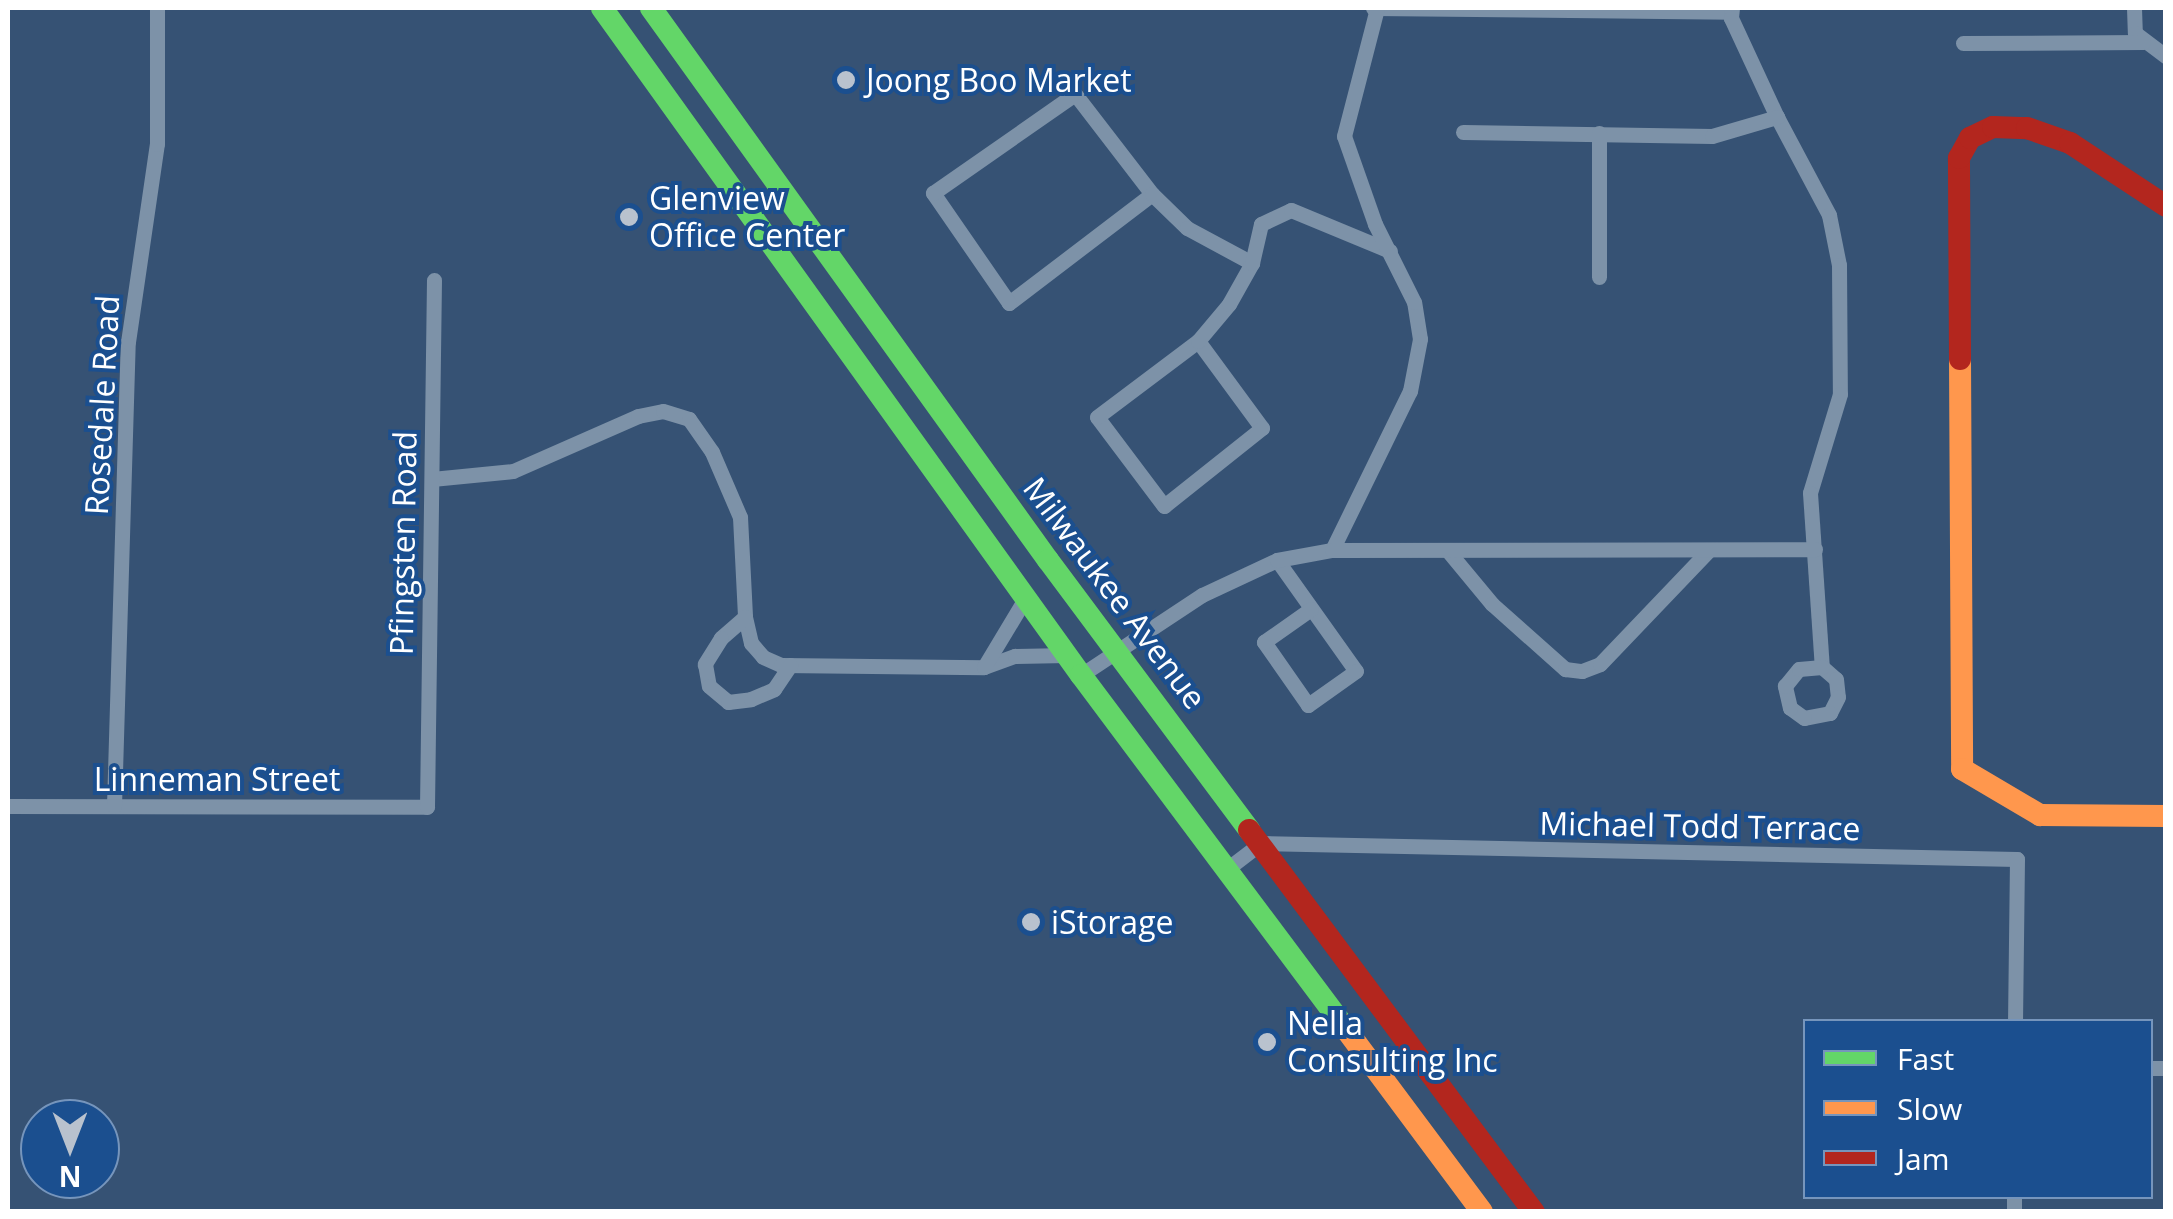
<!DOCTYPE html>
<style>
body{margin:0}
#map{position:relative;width:2173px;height:1219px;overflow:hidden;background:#365274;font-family:"Open Sans",sans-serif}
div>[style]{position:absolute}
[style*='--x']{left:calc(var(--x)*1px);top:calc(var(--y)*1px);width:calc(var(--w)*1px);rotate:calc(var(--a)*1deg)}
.street>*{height:15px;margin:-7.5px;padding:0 7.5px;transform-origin:7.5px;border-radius:7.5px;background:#7d92a8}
.fast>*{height:22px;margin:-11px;padding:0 11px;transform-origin:11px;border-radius:11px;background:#63d668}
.slow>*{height:22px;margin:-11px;padding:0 11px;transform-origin:11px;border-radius:11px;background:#ff974d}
.jam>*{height:22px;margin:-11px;padding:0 11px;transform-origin:11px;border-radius:11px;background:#b3261e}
.dots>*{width:28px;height:28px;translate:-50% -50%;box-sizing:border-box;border:5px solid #1b4f8f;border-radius:50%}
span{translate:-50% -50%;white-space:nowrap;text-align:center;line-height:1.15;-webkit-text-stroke:8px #1b4f8f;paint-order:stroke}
.poi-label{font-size:32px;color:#fff}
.left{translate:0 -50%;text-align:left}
.street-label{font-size:32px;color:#fff}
.frame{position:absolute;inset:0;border:10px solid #fff;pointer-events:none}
.legend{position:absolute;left:1803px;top:1019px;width:350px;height:180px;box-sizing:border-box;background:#1b4f8f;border:2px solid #7695bc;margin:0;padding:12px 18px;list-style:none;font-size:30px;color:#fff}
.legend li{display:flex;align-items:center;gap:20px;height:50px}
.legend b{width:50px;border:2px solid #7695bc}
.north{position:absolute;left:20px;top:1099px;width:100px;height:100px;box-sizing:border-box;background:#1b4f8f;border:2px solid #7695bc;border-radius:50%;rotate:180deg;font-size:28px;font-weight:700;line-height:40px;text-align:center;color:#fff}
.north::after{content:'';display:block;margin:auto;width:35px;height:45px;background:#b9c2ce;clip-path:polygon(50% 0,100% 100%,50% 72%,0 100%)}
</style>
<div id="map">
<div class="street">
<i style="--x:1373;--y:8;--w:358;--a:0.6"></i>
<i style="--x:1732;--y:8;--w:10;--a:96"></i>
<i style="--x:1731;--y:18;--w:109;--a:65.1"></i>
<i style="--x:1777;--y:117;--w:111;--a:62"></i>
<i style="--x:1829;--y:215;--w:51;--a:78.7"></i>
<i style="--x:1839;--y:265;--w:129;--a:89.6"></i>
<i style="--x:1840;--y:394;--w:103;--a:106.9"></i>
<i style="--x:1810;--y:493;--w:174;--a:86.1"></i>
<i style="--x:1822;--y:667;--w:18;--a:41"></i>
<i style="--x:1836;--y:679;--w:18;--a:84"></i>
<i style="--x:1838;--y:697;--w:18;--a:117"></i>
<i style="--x:1830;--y:713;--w:26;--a:169"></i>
<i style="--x:1804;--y:718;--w:17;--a:-144"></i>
<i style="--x:1790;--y:708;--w:23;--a:-103"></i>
<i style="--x:1785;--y:686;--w:22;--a:-51"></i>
<i style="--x:1799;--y:669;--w:23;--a:-5"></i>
<i style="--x:2134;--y:8;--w:25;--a:88"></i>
<i style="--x:2135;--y:33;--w:39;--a:37"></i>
<i style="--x:1963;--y:43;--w:180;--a:-0.3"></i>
<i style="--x:1463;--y:132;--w:249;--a:0.9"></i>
<i style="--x:1712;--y:136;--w:68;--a:-16.3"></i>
<i style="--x:1152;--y:194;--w:180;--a:142.7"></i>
<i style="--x:1009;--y:303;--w:134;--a:-124.6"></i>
<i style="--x:933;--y:193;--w:173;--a:-34.9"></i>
<i style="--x:1075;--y:94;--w:126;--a:52.4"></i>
<i style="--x:1152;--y:194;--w:49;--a:44.2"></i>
<i style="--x:1187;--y:228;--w:74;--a:28.3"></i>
<i style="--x:1599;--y:277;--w:144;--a:-90"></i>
<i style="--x:1198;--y:341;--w:108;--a:53.7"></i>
<i style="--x:1262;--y:428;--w:125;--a:141.5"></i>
<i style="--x:1164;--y:506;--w:111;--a:-127"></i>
<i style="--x:1097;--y:417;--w:126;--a:-37"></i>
<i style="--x:1198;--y:341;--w:48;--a:-50"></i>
<i style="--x:1229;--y:304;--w:47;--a:-60.7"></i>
<i style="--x:1252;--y:263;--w:40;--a:-77"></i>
<i style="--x:1261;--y:224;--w:33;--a:-25"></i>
<i style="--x:1291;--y:210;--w:107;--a:22.5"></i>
<i style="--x:432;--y:479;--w:81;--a:-5.6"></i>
<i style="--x:513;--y:471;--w:137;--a:-23.7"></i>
<i style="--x:638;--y:416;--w:25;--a:-11"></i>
<i style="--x:663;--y:411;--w:27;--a:17"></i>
<i style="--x:689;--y:419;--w:40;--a:55.1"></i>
<i style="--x:712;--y:452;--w:71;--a:66.7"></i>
<i style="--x:740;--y:517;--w:100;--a:87.1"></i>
<i style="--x:745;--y:617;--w:27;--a:77"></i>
<i style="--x:751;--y:643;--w:18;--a:49"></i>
<i style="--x:763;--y:657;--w:20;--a:24"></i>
<i style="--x:781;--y:665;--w:203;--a:0.6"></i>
<i style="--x:984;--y:667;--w:33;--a:-20"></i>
<i style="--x:1015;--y:656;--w:52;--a:-1.1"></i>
<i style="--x:1332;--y:550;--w:177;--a:-63.9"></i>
<i style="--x:1410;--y:391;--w:53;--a:-79.1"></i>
<i style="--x:1420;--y:339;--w:37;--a:-99"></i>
<i style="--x:1414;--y:302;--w:87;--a:-116.6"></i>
<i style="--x:1375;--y:224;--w:93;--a:-109.4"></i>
<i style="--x:1344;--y:136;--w:132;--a:-75.5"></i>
<i style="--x:1448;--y:551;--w:69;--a:50.3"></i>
<i style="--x:1492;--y:604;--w:98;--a:41.7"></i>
<i style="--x:1565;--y:669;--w:17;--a:7"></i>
<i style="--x:1582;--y:671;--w:19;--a:-21"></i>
<i style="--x:1600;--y:664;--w:156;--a:-46.3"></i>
<i style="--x:1277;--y:560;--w:136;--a:54.6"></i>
<i style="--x:1356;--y:671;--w:59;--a:144.7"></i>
<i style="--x:1308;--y:705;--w:77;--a:-124.9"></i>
<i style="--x:1264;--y:642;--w:57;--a:-35.1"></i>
<i style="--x:745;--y:617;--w:32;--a:139"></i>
<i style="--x:721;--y:638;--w:31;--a:122"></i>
<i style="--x:705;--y:664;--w:22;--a:80"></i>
<i style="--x:709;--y:686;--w:25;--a:40"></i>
<i style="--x:728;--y:702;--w:23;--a:-7"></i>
<i style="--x:751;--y:699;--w:25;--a:-23"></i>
<i style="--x:774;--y:689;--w:29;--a:-56"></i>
<i style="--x:984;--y:667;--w:82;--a:-59"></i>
<i style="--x:1081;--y:675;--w:145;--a:-33.5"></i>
<i style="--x:1202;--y:595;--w:83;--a:-25"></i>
<i style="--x:1277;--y:560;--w:56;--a:-10.3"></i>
<i style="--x:1332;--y:550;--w:483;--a:-0.1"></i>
<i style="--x:8;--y:806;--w:419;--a:0.1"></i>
<i style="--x:427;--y:807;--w:527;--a:-89.24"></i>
<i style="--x:114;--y:806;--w:464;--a:-88.3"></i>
<i style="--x:128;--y:342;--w:200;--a:-81.7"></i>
<i style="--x:157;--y:144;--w:136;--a:-90"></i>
<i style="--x:1227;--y:869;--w:43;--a:-37.4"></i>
<i style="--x:1261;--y:843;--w:756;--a:1.21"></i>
<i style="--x:2017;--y:859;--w:163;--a:90.7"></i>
<i style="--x:2150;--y:1068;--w:16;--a:0"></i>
<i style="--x:2014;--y:1212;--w:16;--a:-90"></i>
</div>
<div class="fast">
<i style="--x:602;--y:8;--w:821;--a:54.32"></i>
<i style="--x:1081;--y:675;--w:436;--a:53.2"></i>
<i style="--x:651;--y:8;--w:680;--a:54.28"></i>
<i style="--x:1048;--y:560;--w:337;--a:53.3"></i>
</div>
<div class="slow">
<i style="--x:1960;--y:359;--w:410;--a:89.7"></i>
<i style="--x:1962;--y:769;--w:91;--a:30.5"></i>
<i style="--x:2040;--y:815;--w:126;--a:0.5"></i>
<i style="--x:1342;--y:1024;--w:234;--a:53.3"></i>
</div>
<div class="jam">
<i style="--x:1960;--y:359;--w:201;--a:-90.3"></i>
<i style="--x:1959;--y:158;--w:23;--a:-61"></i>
<i style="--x:1970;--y:138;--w:25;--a:-26"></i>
<i style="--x:1993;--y:127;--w:34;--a:2"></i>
<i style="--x:2027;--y:128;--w:46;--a:19.2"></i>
<i style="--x:2070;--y:143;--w:115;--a:33.3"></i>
<i style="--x:1249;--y:830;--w:477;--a:53.3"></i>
</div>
<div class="dots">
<i style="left:846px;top:80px;background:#b9c2ce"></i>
<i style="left:629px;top:217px;background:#b9c2ce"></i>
<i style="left:1031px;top:922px;background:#b9c2ce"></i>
<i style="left:1267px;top:1042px;background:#b9c2ce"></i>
</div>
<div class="poi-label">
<span class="left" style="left:866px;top:80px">Joong Boo Market</span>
<span class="left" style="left:649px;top:217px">Glenview<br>Office Center</span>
<span class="left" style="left:1051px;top:922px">iStorage</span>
<span class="left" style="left:1287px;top:1042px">Nella<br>Consulting Inc</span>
</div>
<div class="street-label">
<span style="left:102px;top:405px;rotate:-87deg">Rosedale Road</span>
<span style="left:403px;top:543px;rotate:-89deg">Pfingsten Road</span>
<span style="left:1115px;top:593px;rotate:53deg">Milwaukee Avenue</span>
<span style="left:217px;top:779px">Linneman Street</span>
<span style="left:1700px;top:826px;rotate:1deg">Michael Todd Terrace</span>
</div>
<div class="frame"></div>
<ul class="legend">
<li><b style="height:12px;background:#63d668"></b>Fast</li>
<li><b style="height:12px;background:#ff974d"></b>Slow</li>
<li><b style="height:12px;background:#b3261e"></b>Jam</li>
</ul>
<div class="north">N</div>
</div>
